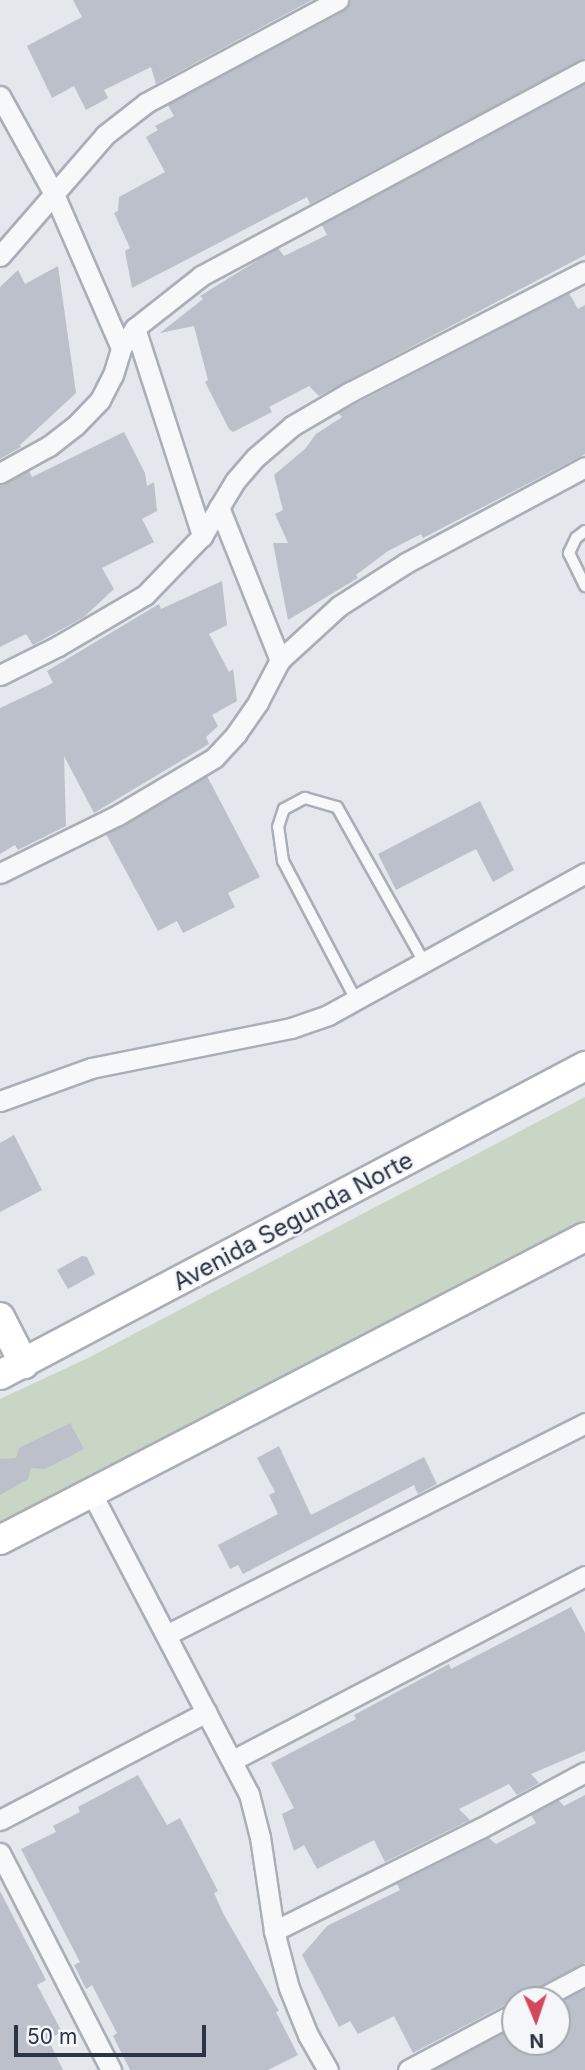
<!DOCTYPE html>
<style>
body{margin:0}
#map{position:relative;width:585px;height:2070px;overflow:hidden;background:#e4e7ec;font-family:Inter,sans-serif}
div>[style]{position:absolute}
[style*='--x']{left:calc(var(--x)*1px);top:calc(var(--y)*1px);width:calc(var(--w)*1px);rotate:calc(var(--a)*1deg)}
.green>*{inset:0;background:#c9d6c5}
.building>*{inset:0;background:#bbc0ca}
.roads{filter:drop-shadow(2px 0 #a9aeb7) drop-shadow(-2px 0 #a9aeb7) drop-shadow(0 2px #a9aeb7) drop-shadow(0 -2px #a9aeb7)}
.lane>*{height:10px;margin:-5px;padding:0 5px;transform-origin:5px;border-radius:5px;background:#f7f8fa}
.street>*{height:19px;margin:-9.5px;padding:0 9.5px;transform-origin:9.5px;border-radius:9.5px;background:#f7f8fa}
.secondary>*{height:28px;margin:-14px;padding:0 14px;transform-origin:14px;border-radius:14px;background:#fff}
span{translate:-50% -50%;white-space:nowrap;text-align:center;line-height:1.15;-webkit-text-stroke:5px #f4f6f9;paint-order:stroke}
.street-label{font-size:24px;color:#2b3445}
.north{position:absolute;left:501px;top:1986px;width:70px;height:70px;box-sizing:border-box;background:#f4f6f9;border:2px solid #a4a8b1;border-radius:50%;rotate:178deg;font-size:19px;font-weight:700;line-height:28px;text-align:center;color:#2b3445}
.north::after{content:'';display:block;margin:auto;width:24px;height:32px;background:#d1495b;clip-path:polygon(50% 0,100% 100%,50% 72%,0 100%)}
.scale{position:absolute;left:14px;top:2025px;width:192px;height:32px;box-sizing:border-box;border:4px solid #2b3445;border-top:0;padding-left:9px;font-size:21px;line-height:24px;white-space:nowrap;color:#2b3445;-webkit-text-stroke:5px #f4f6f9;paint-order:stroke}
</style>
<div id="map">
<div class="green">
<i style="clip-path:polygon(585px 1097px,585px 1220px,0 1524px,0 1399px,88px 1358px)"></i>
</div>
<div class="building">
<i style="clip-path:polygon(73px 0,312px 0,156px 84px,151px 67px,104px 90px,108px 98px,86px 110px,74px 86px,52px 98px,27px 46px,82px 17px)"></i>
<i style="clip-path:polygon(350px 0,585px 0,585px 58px,310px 204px,307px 197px,132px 288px,125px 251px,130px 248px,114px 213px,118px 211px,119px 197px,165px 172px,146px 137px,158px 130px,155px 126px,174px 116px,168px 105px,344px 11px)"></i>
<i style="clip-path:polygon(585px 84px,585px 255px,319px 396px,309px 386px,269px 407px,272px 412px,233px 432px,229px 429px,205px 382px,208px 380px,194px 326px,160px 333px,203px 299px,200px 296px,266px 255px,278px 248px,284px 256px,327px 235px,322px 225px)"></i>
<i style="clip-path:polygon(58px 266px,76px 393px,20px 445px,21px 447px,0 459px,0 287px,18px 270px,25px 284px)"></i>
<i style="clip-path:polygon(569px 293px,578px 309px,585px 305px,585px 454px,423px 538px,421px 534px,388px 551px,356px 575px,358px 578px,288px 620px,273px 543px,288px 543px,275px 514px,283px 510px,274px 475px,305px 449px,316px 434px,342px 417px,338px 413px)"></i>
<i style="clip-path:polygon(124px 432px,145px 473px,147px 486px,154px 482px,157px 511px,142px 519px,154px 542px,102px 568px,114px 589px,84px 617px,33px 645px,26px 634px,0 647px,0 485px,29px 471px,32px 477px)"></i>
<i style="clip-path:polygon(222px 581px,227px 625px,209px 634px,229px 672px,233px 669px,237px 701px,212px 715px,218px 726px,206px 737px,209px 744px,94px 813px,64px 756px,66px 826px,18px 850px,15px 845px,0 854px,0 708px,53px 683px,47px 671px,159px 604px,161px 609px)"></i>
<i style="clip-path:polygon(207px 776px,260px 877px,228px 893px,235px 907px,183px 933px,177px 921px,158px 931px,106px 834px)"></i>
<i style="clip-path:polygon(480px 801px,514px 870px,493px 882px,476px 849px,396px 890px,378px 854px)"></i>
<i style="clip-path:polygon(14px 1135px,42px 1190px,0 1212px,0 1143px)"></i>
<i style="clip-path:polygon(82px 1256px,87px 1257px,95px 1274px,68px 1289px,57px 1270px)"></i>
<i style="clip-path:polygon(70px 1423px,84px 1449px,45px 1469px,31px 1468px,28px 1479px,0 1495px,0 1459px,16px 1458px,19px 1448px)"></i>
<i style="clip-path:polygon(279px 1446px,311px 1515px,424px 1457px,437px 1484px,418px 1494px,414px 1485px,243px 1574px,238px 1565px,230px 1569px,218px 1545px,278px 1514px,269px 1495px,275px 1492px,257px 1458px)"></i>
<i style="clip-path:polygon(571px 1607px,585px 1633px,585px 1751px,531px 1774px,539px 1783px,517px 1795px,509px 1784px,459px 1809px,470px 1820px,385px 1862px,374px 1840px,317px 1869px,304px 1845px,294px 1851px,282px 1814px,294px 1808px,271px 1763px,356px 1719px,354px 1715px,449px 1664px,451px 1669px)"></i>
<i style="clip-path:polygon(138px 1775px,167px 1825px,180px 1818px,218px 1891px,214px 1893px,224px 1915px,279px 2011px,276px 2012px,298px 2055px,268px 2070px,130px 2070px,113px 2036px,117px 2033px,92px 1985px,86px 1989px,74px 1965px,80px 1962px,21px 1849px,56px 1832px,53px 1826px,80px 1812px,78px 1807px)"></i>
<i style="clip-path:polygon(585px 1795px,585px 1963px,413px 2053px,394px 2016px,358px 2034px,350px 2021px,339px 2027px,302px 1955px,327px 1926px,400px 1890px,397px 1884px,489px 1838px,496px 1844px,536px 1823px,531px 1815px,558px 1800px,564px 1806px)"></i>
<i style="clip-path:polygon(0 1891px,46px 1980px,37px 1985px,62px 2032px,48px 2039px,63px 2070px,0 2070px)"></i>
<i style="clip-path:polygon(585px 1989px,585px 2070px,434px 2070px,515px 2027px,515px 2042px,557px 2042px,557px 2004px)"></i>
</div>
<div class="roads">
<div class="lane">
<i style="--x:585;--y:531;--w:11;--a:142"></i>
<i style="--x:576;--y:538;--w:17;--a:115"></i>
<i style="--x:569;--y:553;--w:37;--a:64"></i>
<i style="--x:356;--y:1000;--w:157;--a:-117.7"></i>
<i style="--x:283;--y:861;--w:34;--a:-98"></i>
<i style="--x:278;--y:827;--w:19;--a:-72"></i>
<i style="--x:284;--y:809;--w:24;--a:-28"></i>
<i style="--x:305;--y:798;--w:33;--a:16"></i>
<i style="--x:337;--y:807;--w:178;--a:60.7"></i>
</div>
<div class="street">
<i style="--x:0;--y:96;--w:112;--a:61.1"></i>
<i style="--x:54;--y:194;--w:168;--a:66.5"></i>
<i style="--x:0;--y:256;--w:160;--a:-49"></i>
<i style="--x:105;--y:135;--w:52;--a:-38"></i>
<i style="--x:146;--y:103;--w:218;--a:-28.2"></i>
<i style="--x:135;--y:328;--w:219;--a:72.1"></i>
<i style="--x:0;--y:473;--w:56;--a:-28.9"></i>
<i style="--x:49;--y:446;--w:33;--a:-38"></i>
<i style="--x:75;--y:426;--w:36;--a:-46"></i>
<i style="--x:100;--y:400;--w:28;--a:-63"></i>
<i style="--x:113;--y:375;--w:28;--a:-73"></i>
<i style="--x:121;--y:348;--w:24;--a:-55"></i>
<i style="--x:135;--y:328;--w:84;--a:-38.2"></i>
<i style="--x:201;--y:276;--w:436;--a:-28.2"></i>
<i style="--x:219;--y:507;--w:165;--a:68.3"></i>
<i style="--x:0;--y:675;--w:65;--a:-26.6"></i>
<i style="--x:58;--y:646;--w:101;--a:-30.4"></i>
<i style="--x:145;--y:595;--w:82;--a:-46"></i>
<i style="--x:202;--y:536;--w:64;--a:-59"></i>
<i style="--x:235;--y:481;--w:32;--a:-49"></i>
<i style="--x:256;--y:457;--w:48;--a:-40.7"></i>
<i style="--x:292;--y:426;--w:67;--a:-30.4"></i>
<i style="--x:350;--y:392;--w:264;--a:-27.2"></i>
<i style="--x:0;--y:873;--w:131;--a:-26.2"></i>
<i style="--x:118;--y:815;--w:112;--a:-30.7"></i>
<i style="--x:214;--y:758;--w:33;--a:-47"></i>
<i style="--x:236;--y:734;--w:39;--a:-55"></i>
<i style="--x:258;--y:702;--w:47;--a:-62.4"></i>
<i style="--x:280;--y:660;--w:80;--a:-42.5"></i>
<i style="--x:339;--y:606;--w:80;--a:-32.7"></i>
<i style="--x:406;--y:563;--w:203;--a:-28.2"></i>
<i style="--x:0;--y:1101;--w:97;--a:-19.9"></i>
<i style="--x:91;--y:1068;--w:204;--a:-11.3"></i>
<i style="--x:291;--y:1028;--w:39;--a:-19"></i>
<i style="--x:328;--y:1015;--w:294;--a:-28.9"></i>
<i style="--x:92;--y:1494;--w:339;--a:62.4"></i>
<i style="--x:249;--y:1794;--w:44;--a:75.7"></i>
<i style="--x:260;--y:1837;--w:95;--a:81.5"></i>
<i style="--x:274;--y:1931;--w:59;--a:75.3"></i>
<i style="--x:289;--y:1988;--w:51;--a:68"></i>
<i style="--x:308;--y:2035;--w:40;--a:60.3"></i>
<i style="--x:166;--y:1635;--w:470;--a:-26.8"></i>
<i style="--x:233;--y:1760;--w:397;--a:-27.6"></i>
<i style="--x:0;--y:1820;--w:233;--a:-27.6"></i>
<i style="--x:0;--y:1853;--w:244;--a:62.9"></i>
<i style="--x:274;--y:1931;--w:231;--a:-26.5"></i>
<i style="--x:481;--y:1828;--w:118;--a:-28.3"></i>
<i style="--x:538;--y:2000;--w:53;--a:-28"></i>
<i style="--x:408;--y:2070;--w:121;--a:-28"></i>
</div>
<div class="secondary">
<i style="--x:0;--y:1317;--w:53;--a:62.9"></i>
<i style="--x:0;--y:1375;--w:662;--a:-27.84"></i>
<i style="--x:0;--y:1540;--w:659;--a:-27.38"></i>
</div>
</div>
<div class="street-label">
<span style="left:293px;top:1221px;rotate:-28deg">Avenida Segunda Norte</span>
</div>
<div class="north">N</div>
<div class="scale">50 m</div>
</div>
